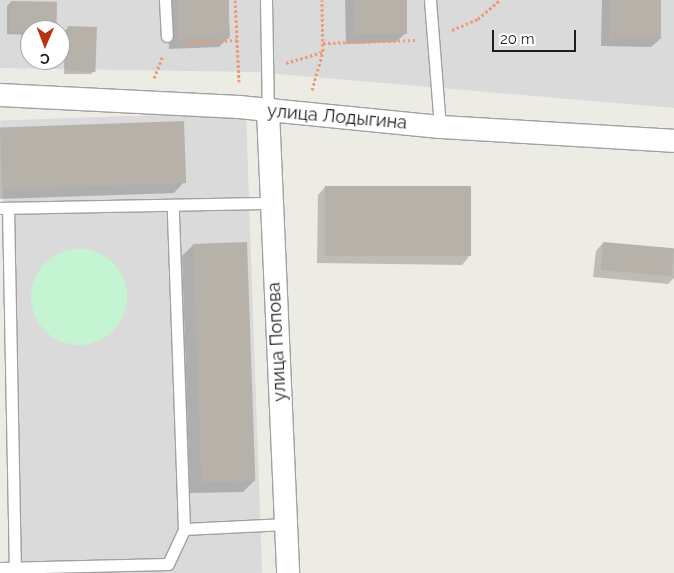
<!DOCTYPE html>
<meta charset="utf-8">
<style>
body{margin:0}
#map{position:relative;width:674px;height:573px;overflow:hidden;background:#edece4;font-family:Raleway,sans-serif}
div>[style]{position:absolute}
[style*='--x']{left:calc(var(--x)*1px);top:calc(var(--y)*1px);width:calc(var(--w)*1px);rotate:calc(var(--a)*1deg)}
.residential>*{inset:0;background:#dbdada;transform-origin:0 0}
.park>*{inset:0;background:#c5f4d2}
.round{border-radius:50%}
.shadow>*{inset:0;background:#0003}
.building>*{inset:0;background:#b6b2aa;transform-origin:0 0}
.path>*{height:3px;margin-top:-1.5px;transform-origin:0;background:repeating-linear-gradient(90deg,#ec9a76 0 2.5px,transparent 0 5px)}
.roads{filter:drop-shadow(1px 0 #a1a1a1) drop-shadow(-1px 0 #a1a1a1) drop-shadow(0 1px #a1a1a1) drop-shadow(0 -1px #a1a1a1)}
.service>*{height:11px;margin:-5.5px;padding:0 5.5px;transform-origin:5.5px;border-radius:5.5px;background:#fff}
.minor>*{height:22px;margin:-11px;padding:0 11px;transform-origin:11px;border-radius:11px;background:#fff}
span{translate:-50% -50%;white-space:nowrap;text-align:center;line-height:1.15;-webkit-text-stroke:4px #fff;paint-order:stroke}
.street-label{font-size:18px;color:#1d1d1d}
.north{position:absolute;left:20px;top:20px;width:50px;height:50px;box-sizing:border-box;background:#fff;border:1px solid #a5a5a5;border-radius:50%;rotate:181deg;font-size:14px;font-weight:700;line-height:20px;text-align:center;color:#1d1d1d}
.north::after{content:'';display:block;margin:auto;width:18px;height:22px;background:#b83312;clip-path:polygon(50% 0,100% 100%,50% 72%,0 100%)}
.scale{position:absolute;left:492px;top:30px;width:84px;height:22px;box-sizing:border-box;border:2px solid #1d1d1d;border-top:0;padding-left:6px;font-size:15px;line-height:18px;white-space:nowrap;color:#1d1d1d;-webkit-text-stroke:4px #fff;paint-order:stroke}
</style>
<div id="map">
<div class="residential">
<i style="clip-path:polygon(evenodd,0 0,674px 0,674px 108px,255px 72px,0 68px,0 0,30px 30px,60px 30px,60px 60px,30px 60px,30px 30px)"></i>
<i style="left:246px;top:112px;width:461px;height:246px;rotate:88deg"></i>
</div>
<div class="park">
<i class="round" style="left:31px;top:249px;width:96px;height:96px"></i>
</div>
<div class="shadow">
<i style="clip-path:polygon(167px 0,228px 0,230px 36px,219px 47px,169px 49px)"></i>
<i style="clip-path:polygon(345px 0,406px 0,407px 32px,396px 42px,346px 44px)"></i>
<i style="clip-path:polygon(602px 0,659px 0,659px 40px,651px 47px,601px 46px)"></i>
<i style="clip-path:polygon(11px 2px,30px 30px,30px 35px,7px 34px,7px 6px)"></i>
<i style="clip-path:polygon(68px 27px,94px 71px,91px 74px,64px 74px,65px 31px)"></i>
<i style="clip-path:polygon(0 128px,184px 182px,174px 193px,0 199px)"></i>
<i style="clip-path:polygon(325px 187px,469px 257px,462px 265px,317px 263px,318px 195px)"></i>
<i style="clip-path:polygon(603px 243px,674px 249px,674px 278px,668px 284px,593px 277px,596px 251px)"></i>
<i style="clip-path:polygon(193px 245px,254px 481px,243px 492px,190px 493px,182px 256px)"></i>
</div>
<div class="building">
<i style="left:178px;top:0;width:51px;height:39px"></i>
<i style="left:355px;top:0;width:52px;height:34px"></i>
<i style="left:609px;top:0;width:52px;height:39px"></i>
<i style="left:11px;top:1px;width:46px;height:30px;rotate:1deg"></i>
<i style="left:68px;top:26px;width:29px;height:45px;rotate:2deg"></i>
<i style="left:184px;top:121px;width:62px;height:184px;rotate:88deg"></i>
<i style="left:325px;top:186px;width:146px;height:70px"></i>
<i style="left:247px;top:242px;width:239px;height:54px;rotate:88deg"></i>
<i style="left:603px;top:242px;width:71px;height:28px;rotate:5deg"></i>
</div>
<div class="path">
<i style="--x:235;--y:0;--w:82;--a:87.2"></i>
<i style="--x:452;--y:30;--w:28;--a:-23"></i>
<i style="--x:478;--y:19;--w:29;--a:-41"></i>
<i style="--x:185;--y:43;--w:52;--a:-3.3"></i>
<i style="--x:323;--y:43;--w:92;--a:-1.9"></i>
<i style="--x:286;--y:63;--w:39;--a:-17"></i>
<i style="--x:154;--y:78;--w:24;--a:-68"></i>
<i style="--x:312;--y:90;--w:41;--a:-74.2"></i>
<i style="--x:323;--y:51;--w:51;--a:-91.1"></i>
</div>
<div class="roads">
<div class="service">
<i style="--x:165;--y:0;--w:36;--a:87"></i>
<i style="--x:266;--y:0;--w:111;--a:89"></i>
<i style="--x:430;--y:0;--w:127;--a:85.5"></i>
<i style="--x:0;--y:208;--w:271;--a:-1.1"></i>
<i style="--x:8;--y:208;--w:365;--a:88.9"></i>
<i style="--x:184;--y:529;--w:102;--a:-2.8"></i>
<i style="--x:0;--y:568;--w:168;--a:-1.4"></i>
<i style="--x:168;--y:564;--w:38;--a:-65"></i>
<i style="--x:184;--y:529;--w:323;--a:-92"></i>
</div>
<div class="minor">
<i style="--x:0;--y:95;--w:239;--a:2.9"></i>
<i style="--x:239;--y:107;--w:202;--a:5.7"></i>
<i style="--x:440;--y:127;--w:234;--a:3.4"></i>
<i style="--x:268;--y:111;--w:462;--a:87.5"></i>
</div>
</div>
<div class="street-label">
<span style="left:337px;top:117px;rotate:5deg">улица Лодыгина</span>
<span style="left:277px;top:342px;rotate:-93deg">улица Попова</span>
</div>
<div class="north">С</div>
<div class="scale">20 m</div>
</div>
